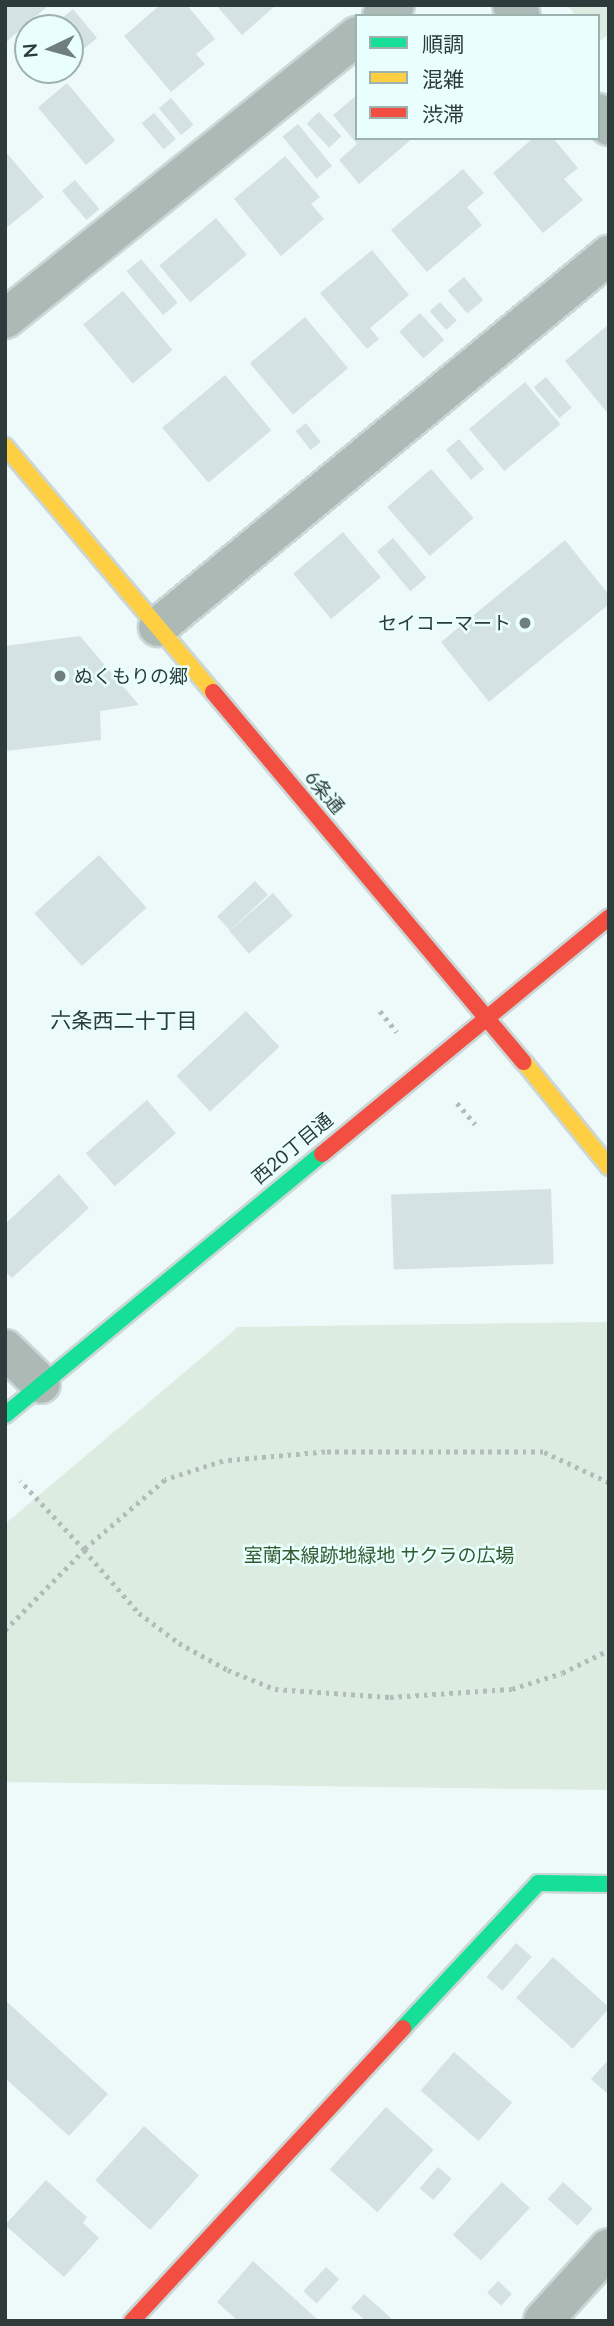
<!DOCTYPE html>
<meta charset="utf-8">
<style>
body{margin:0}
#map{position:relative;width:614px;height:2326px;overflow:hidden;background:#edfaf9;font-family:Lato,"Noto Sans JP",sans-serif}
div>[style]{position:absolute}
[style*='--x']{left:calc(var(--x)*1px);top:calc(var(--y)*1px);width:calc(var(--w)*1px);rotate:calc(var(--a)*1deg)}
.green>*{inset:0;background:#dcece1}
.building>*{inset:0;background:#d4e2e4;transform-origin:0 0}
.path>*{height:4.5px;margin-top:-2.25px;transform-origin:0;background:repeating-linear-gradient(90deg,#b1bdb9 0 3.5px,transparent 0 8.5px)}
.roads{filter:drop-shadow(2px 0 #cbd7d6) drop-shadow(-2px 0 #cbd7d6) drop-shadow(0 2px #cbd7d6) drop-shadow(0 -2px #cbd7d6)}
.street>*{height:38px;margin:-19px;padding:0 19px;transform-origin:19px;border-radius:19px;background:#acb9b4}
.fast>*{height:16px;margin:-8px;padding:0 8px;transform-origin:8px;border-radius:8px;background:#16e098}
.slow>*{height:16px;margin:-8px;padding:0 8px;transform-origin:8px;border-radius:8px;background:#ffcf43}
.jam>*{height:16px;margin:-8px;padding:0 8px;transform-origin:8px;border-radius:8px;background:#f24e42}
.dots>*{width:19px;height:19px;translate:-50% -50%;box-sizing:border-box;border:4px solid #e8fffd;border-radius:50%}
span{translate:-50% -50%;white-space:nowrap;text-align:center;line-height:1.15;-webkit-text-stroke:5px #e8fffd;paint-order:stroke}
.poi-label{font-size:19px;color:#2d3c3b}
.right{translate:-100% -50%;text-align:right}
.left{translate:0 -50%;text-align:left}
.street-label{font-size:19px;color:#2d3c3b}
.park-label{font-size:19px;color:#335a30}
.neighbourhood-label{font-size:21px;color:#2d3c3b}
.frame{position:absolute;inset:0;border:7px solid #2d3c3b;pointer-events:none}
.legend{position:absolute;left:355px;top:14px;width:245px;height:126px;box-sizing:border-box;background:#e8fffd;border:2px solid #9db1af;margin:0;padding:9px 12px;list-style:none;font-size:21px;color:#2d3c3b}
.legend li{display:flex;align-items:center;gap:14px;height:35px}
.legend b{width:35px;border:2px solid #9db1af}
.north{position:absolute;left:14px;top:14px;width:70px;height:70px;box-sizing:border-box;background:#e8fffd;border:2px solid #9db1af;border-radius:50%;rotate:265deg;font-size:19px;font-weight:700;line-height:28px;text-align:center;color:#2d3c3b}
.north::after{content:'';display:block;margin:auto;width:24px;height:32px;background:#707e7e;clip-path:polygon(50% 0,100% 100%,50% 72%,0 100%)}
</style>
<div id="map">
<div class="green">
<i style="clip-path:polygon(567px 5px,609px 5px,609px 34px,598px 42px,598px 16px,576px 16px)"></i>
<i style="clip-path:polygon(609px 1322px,609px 1790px,5px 1782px,5px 1524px,238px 1327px)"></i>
</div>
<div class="building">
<i style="clip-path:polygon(5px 5px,49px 5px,5px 43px)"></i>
<i style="clip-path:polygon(160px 5px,187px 5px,215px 39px,196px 54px,205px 64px,171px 92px,124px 36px)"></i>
<i style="clip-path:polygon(216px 5px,276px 5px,242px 35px)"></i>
<i style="clip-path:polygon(73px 9px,97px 38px,75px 56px,70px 51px,70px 28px,57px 22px)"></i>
<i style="left:67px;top:83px;width:75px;height:38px;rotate:50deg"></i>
<i style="clip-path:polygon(357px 95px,357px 138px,413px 138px,359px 184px,339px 160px,357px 144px,333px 115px)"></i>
<i style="left:171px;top:98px;width:35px;height:16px;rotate:50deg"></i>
<i style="left:319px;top:112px;width:33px;height:17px;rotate:47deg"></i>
<i style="left:154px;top:113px;width:34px;height:16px;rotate:50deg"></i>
<i style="left:298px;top:124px;width:54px;height:20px;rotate:51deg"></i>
<i style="clip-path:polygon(533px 138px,553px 138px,578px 168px,564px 179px,583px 200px,543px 233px,493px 173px)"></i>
<i style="clip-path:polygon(5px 151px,44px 197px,5px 229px)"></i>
<i style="clip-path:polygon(285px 156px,320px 197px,311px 204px,324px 219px,281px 256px,234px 199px)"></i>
<i style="clip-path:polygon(463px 169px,484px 193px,467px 207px,482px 225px,427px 272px,391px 230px)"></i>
<i style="left:75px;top:180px;width:38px;height:17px;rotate:50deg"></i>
<i style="left:216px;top:218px;width:48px;height:74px;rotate:50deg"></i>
<i style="clip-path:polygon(372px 250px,409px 295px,370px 328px,379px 339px,367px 349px,320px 293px)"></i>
<i style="left:141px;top:259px;width:57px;height:19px;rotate:50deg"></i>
<i style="left:464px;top:277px;width:30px;height:21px;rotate:50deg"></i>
<i style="left:123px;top:291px;width:77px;height:52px;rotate:50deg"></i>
<i style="left:440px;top:302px;width:25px;height:14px;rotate:48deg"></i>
<i style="left:420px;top:313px;width:36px;height:28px;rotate:48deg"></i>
<i style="left:305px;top:317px;width:67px;height:72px;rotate:50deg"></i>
<i style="clip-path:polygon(609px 324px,609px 415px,565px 361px)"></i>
<i style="left:225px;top:375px;width:72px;height:82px;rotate:50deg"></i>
<i style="left:546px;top:377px;width:40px;height:16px;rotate:50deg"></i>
<i style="left:525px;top:382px;width:55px;height:73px;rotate:50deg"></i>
<i style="left:306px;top:423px;width:24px;height:13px;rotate:52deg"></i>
<i style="left:459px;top:439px;width:39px;height:17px;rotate:50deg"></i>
<i style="left:431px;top:469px;width:65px;height:58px;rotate:49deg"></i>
<i style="left:343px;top:532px;width:59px;height:65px;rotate:50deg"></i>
<i style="left:393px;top:538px;width:52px;height:21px;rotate:50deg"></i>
<i style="clip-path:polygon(565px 540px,609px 595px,609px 604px,489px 702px,441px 642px)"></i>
<i style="clip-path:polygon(80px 636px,139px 705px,100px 711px,101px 740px,5px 751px,5px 646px)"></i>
<i style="left:99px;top:855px;width:71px;height:87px;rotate:48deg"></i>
<i style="left:255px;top:881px;width:19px;height:52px;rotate:47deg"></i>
<i style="left:273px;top:893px;width:30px;height:58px;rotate:49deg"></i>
<i style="left:246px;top:1011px;width:49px;height:95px;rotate:47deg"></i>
<i style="left:147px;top:1100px;width:44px;height:81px;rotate:49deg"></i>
<i style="clip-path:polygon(59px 1174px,89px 1208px,12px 1278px,5px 1271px,5px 1224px)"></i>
<i style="left:551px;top:1189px;width:75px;height:160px;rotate:88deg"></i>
<i style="left:516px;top:1943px;width:21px;height:45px;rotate:41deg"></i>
<i style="left:553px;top:1957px;width:76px;height:55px;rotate:42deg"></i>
<i style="clip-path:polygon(5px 2000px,108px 2094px,69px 2136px,5px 2078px)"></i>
<i style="left:454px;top:2052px;width:77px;height:51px;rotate:41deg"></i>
<i style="clip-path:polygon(609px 2059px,609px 2095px,591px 2079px)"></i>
<i style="left:386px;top:2107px;width:64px;height:84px;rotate:42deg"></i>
<i style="left:144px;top:2126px;width:74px;height:73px;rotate:42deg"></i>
<i style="left:438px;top:2167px;width:18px;height:28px;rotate:41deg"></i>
<i style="clip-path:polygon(46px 2180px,87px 2217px,83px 2223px,99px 2238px,64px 2277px,5px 2225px)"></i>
<i style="left:502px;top:2182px;width:38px;height:72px;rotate:43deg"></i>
<i style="left:563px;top:2182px;width:40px;height:23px;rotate:42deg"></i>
<i style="clip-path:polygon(253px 2261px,317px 2319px,316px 2321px,238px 2321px,217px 2302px)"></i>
<i style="left:326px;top:2267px;width:18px;height:33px;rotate:43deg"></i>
<i style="left:498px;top:2281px;width:19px;height:16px;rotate:43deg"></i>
<i style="clip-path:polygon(364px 2294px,391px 2318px,388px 2321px,366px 2321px,351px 2308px)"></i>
</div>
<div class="path">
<i style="--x:380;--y:1011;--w:27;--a:51"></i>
<i style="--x:457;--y:1103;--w:28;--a:49"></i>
<i style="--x:609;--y:1483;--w:73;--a:-154.8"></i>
<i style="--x:543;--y:1452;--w:218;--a:180"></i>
<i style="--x:325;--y:1452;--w:102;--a:175"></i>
<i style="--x:223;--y:1461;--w:61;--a:161.9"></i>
<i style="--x:165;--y:1480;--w:107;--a:139.2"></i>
<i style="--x:84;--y:1550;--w:84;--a:48.9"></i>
<i style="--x:139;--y:1613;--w:50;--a:36.9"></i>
<i style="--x:179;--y:1643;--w:56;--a:28.9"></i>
<i style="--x:228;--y:1670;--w:51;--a:22"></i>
<i style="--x:275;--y:1689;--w:115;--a:4"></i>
<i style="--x:390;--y:1697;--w:122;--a:-3.8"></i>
<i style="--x:512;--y:1689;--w:52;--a:-17.7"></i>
<i style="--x:562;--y:1673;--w:52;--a:-26.1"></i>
<i style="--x:5;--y:1630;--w:112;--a:-45.4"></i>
<i style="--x:84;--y:1550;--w:94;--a:-132.8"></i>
</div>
<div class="roads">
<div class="street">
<i style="--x:512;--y:5;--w:14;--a:51"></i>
<i style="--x:382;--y:16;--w:17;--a:-40"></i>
<i style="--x:598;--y:113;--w:17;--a:50"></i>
<i style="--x:5;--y:319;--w:452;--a:-38.8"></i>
<i style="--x:158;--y:627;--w:585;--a:-39.52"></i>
<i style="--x:5;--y:1349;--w:50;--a:44.2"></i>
<i style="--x:543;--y:2321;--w:98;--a:-47.9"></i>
</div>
<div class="fast">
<i style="--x:5;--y:1415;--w:411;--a:-39.5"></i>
<i style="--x:403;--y:2028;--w:198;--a:-47"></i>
<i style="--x:538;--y:1883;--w:71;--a:0.8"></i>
</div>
<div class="slow">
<i style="--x:5;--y:446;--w:322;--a:49.8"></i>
<i style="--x:524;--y:1062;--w:135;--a:51"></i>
</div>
<div class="jam">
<i style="--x:213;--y:692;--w:483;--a:50"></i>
<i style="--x:322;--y:1154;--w:372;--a:-39.5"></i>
<i style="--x:132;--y:2321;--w:399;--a:-47.2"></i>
</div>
</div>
<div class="dots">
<i style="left:525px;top:623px;background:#707e7e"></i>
<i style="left:60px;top:676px;background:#707e7e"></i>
</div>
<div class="poi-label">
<span class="right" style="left:511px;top:623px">セイコーマート</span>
<span class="left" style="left:74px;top:676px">ぬくもりの郷</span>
</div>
<div class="street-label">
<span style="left:325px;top:792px;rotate:50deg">6条通</span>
<span style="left:292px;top:1148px;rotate:-40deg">西20丁目通</span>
</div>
<div class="park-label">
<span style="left:379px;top:1555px">室蘭本線跡地緑地 サクラの広場</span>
</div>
<div class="neighbourhood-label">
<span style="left:124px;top:1020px">六条西二十丁目</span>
</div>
<div class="frame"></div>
<ul class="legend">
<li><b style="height:9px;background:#16e098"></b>順調</li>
<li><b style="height:9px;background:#ffcf43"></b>混雑</li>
<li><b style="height:9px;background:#f24e42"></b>渋滞</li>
</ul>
<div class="north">N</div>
</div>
